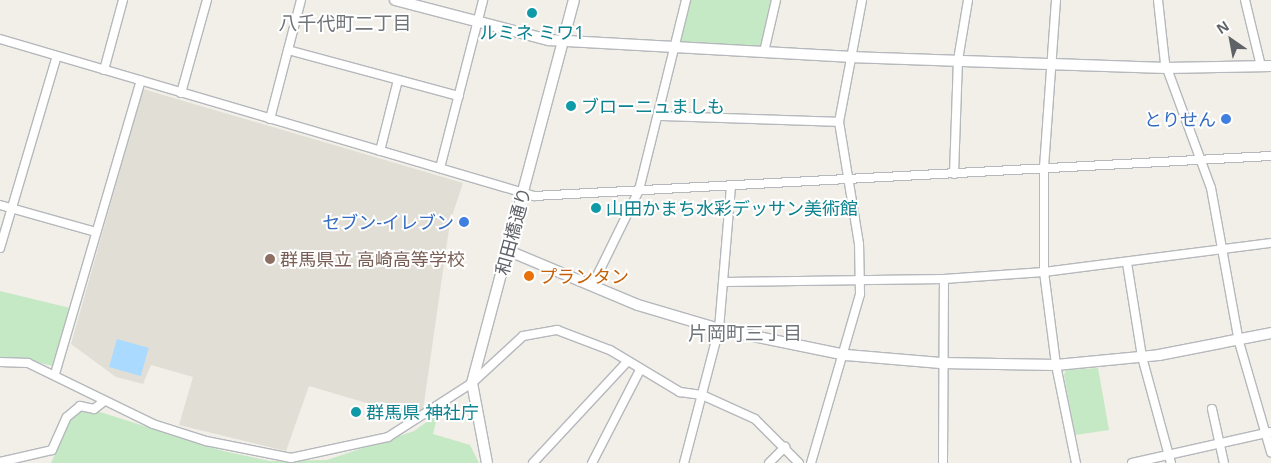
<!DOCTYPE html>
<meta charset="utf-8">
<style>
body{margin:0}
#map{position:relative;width:1271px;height:463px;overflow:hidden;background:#f1efe8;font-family:"Open Sans","Noto Sans JP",sans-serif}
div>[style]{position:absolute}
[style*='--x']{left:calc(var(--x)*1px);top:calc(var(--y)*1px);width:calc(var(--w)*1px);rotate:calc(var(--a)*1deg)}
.education>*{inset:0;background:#e1ded6}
.green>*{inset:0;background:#c5e8c5}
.water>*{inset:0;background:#aadaff;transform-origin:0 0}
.roads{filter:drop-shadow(1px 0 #b5b8bc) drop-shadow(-1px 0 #b5b8bc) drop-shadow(0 1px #b5b8bc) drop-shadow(0 -1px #b5b8bc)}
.minor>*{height:8px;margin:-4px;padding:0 4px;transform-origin:4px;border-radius:4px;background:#fff}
.tertiary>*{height:10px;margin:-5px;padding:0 5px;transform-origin:5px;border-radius:5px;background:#fff}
.dots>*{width:14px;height:14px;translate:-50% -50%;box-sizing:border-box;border:2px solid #fff;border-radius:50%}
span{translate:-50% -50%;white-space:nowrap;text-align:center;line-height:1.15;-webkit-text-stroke:4px #fff;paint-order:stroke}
.culture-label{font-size:18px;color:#0d838f}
.left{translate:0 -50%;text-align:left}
.shop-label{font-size:18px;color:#366cbe}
.right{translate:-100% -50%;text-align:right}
.street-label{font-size:18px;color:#5f6368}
.education-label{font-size:18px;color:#785e54}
.food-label{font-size:18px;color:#c56008}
.neighbourhood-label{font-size:19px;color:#70757a}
.north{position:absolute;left:1206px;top:15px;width:50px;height:50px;-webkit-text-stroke:4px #fff;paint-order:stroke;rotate:327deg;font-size:14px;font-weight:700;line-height:20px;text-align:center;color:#5f6368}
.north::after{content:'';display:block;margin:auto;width:18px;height:22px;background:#5f6368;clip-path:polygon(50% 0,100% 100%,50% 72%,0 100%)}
</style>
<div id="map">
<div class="education">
<i style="clip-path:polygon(143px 89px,463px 183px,450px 222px,423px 410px,411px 416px,309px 386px,286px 451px,179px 425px,193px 377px,151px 365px,143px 384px,116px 377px,71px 344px)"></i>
</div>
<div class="green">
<i style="clip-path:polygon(686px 0,776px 0,764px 52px,674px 49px)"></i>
<i style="clip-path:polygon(0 291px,70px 308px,53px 366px,19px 358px,0 359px)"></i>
<i style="clip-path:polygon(1098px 368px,1109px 430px,1075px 435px,1064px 375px,1066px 370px)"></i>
<i style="clip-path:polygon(81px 411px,100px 412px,223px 451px,270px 461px,327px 460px,414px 431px,438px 414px,433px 434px,470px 445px,479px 463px,51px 463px,71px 420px)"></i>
</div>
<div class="water">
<i style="left:117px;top:339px;width:33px;height:29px;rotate:16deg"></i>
</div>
<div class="roads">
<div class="minor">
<i style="--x:1056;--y:0;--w:168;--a:94.1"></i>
<i style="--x:1044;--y:168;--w:104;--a:90"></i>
<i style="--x:1044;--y:272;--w:94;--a:82.6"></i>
<i style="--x:1056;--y:365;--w:100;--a:78.5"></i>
<i style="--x:1158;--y:0;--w:63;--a:83.7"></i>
<i style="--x:1165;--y:63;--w:133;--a:69.8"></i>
<i style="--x:1211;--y:188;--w:157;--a:79.7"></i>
<i style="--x:1239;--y:342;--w:115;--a:73.8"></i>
<i style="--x:1245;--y:0;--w:68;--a:76.4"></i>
<i style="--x:0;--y:39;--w:557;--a:16.38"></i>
<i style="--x:534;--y:196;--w:738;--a:-3.11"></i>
<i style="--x:288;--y:50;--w:177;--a:15.1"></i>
<i style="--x:764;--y:52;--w:53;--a:-77"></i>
<i style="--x:104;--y:70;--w:73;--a:-74.8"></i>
<i style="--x:181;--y:93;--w:97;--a:-74.4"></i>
<i style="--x:659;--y:116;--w:180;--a:1.9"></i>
<i style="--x:270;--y:119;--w:123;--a:-75.4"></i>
<i style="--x:380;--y:151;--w:73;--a:-75.8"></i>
<i style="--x:440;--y:168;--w:173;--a:-75.6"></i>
<i style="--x:954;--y:174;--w:114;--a:-88"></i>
<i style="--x:958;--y:60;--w:61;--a:-80.5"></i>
<i style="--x:0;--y:205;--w:100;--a:15.7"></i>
<i style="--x:0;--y:248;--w:200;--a:-73.5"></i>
<i style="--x:1127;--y:263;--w:95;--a:80.9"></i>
<i style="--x:1142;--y:357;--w:110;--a:74.7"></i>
<i style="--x:725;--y:282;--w:219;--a:-0.8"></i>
<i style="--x:944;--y:279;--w:100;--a:-4"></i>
<i style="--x:1044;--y:272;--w:229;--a:-7.3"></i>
<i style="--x:592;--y:286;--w:107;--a:-63.9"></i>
<i style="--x:639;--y:190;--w:196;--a:-76.1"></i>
<i style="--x:0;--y:362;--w:28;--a:2"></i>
<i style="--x:28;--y:363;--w:139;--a:26"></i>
<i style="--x:153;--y:424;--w:56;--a:17.8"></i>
<i style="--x:206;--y:441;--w:87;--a:11.3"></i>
<i style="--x:291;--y:458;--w:99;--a:-12.2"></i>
<i style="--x:388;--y:437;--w:100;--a:-32.7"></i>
<i style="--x:472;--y:383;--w:69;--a:-42.7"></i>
<i style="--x:523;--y:336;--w:35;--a:-10"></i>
<i style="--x:557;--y:330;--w:57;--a:20.7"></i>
<i style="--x:610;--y:350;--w:82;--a:31"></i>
<i style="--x:680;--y:392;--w:22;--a:8"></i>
<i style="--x:702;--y:395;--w:58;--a:24.4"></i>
<i style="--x:755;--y:419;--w:62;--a:45"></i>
<i style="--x:55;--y:374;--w:306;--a:-73.7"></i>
<i style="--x:1212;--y:409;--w:55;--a:77.5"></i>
<i style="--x:0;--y:462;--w:53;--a:-13"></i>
<i style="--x:52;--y:450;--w:36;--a:-66"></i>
<i style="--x:67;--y:417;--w:17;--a:-40"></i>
<i style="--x:80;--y:406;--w:14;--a:12"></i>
<i style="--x:94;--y:409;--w:11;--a:-38"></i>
<i style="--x:533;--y:463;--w:138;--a:-47.1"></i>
<i style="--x:592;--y:463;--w:105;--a:-62.7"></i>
<i style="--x:684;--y:463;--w:138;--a:-75.4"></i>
<i style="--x:719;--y:329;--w:144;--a:-85.2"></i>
<i style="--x:769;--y:463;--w:23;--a:-45"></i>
<i style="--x:811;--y:463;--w:176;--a:-73.8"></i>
<i style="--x:860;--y:294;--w:50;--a:-91.1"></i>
<i style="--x:859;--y:244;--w:124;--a:-99.3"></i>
<i style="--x:839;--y:122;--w:124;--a:-79.3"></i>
<i style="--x:943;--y:463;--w:184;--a:-89.7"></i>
<i style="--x:1132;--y:463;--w:142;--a:-12.6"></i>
</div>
<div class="tertiary">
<i style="--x:395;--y:0;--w:159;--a:14.6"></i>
<i style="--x:549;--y:40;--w:300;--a:3.2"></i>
<i style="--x:849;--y:57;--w:317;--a:2"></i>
<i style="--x:1166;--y:68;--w:105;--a:-1.1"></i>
<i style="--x:509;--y:251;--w:140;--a:22.7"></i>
<i style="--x:638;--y:305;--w:84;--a:16.5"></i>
<i style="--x:719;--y:329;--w:130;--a:11.6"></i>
<i style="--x:846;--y:355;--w:95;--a:4.8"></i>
<i style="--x:941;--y:363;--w:115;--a:1"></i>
<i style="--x:1056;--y:365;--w:103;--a:-5.5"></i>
<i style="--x:1159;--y:355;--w:114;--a:-11.1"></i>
<i style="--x:487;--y:463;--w:81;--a:-100.6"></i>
<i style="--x:472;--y:383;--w:396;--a:-75.1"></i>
</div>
</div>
<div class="dots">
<i style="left:532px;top:13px;background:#0f9aa8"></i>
<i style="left:571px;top:106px;background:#0f9aa8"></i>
<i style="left:1226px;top:119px;background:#3f7fe0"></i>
<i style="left:596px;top:208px;background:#0f9aa8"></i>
<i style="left:464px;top:222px;background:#3f7fe0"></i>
<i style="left:270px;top:259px;background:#8d6e63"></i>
<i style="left:529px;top:276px;background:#e8710a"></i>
<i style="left:356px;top:412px;background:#0f9aa8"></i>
</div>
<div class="culture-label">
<span style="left:532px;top:32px">ルミネ ミワ1</span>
<span class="left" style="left:581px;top:106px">ブローニュましも</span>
<span class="left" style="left:606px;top:208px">山田かまち水彩デッサン美術館</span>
<span class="left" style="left:366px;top:412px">群馬県 神社庁</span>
</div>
<div class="shop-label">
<span class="right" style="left:1216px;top:119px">とりせん</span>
<span class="right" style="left:454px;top:222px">セブン-イレブン</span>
</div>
<div class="street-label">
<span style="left:513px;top:231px;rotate:-75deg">和田橋通り</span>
</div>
<div class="education-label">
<span class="left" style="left:280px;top:259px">群馬県立 高崎高等学校</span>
</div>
<div class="food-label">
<span class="left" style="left:539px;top:276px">プランタン</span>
</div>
<div class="neighbourhood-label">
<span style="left:345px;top:24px">八千代町二丁目</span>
<span style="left:745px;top:334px">片岡町三丁目</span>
</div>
<div class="north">N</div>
</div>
